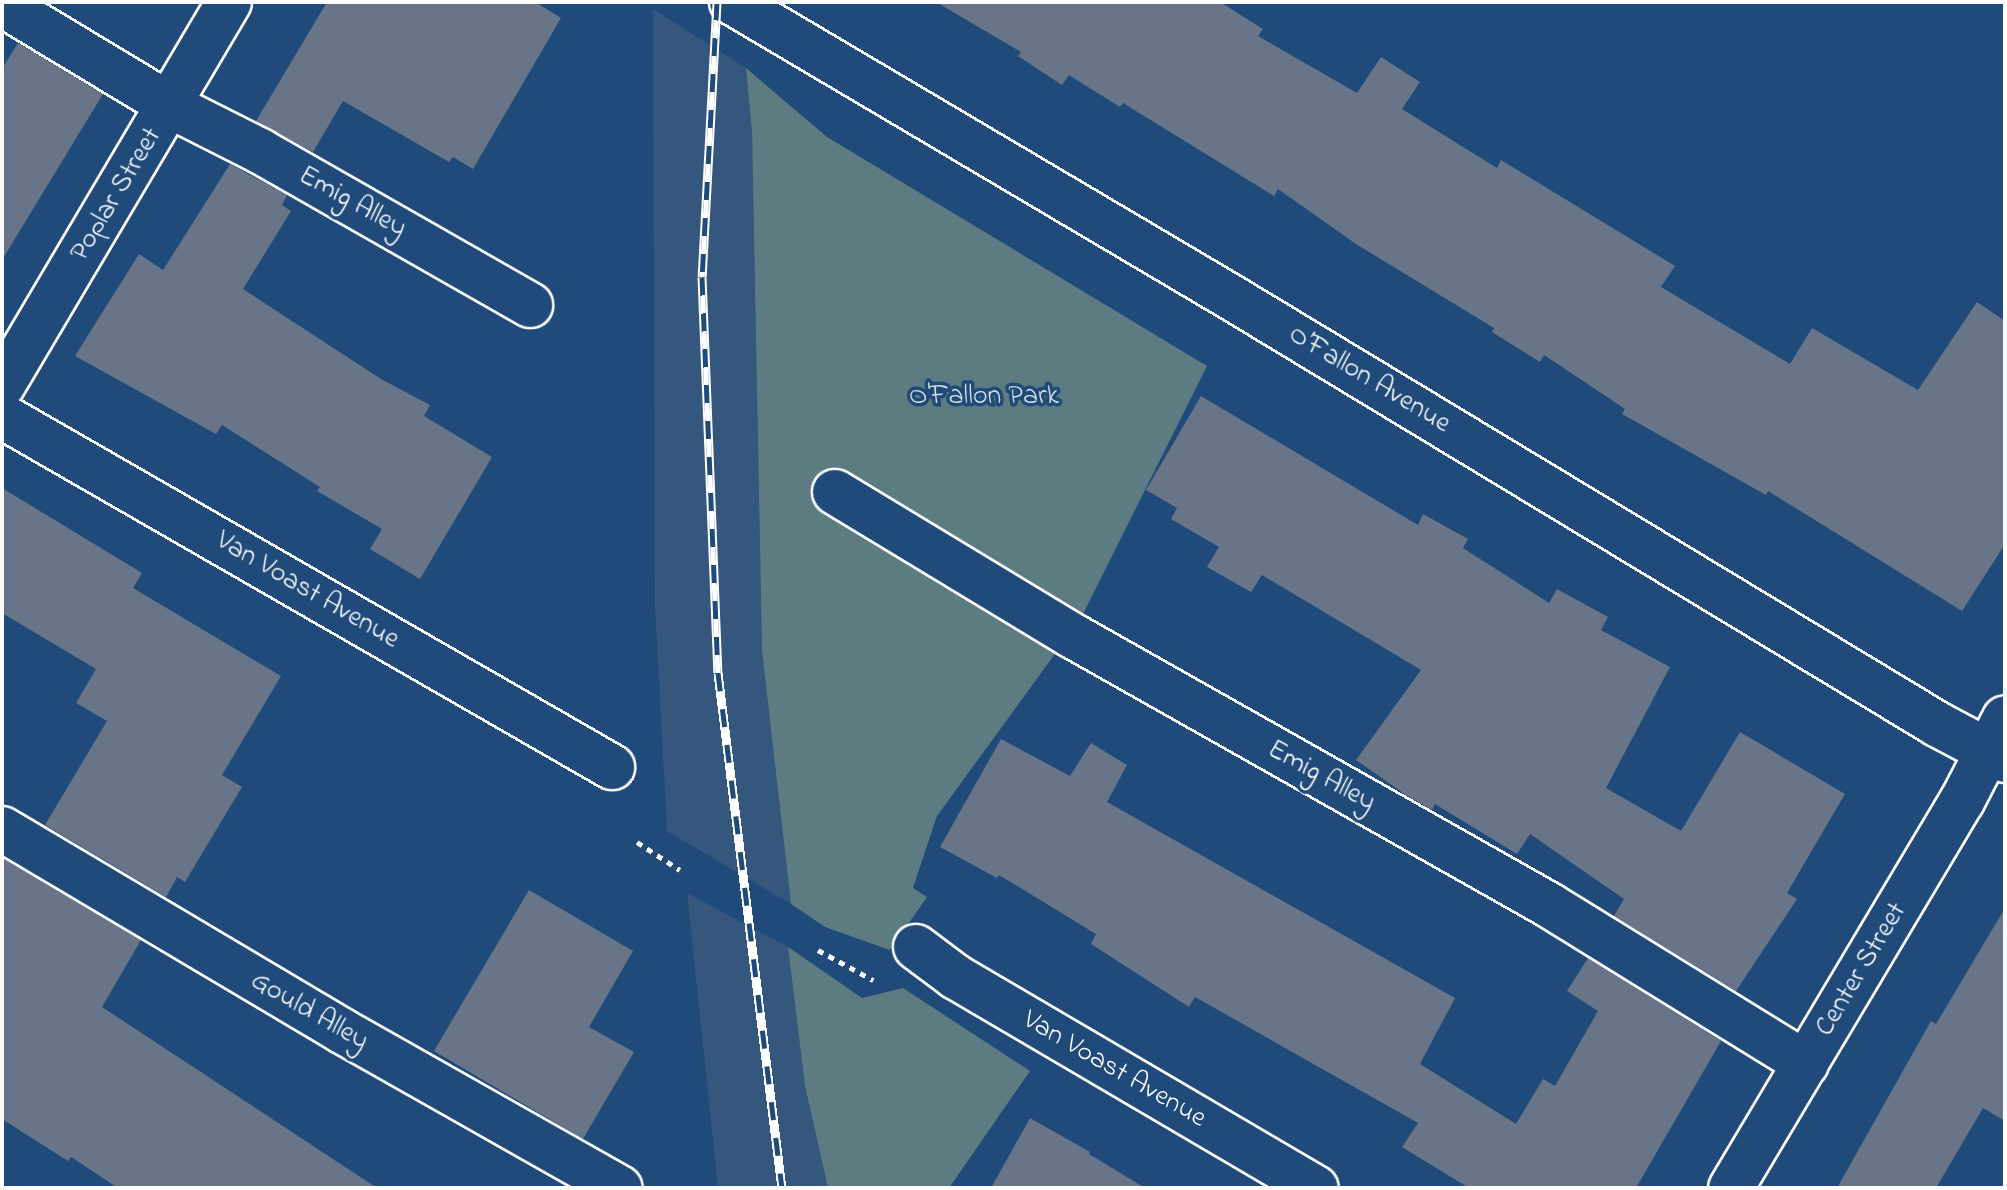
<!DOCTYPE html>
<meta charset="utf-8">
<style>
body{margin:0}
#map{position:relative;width:2007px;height:1190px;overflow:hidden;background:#1f4a7a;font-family:"Indie Flower",sans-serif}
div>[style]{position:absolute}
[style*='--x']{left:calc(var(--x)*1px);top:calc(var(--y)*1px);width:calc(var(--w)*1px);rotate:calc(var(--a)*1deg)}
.built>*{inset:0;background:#35577e}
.green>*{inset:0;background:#5c7c81}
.building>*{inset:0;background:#687487}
.path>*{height:5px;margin-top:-2.5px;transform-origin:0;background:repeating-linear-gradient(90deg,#fff 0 6px,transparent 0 12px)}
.roads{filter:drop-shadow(2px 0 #fff) drop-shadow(-2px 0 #fff) drop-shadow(0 2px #fff) drop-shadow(0 -2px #fff)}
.minor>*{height:44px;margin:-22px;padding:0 22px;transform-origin:22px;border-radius:22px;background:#1f4a7a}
.rail>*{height:9px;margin-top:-4.5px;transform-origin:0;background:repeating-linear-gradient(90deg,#1f4a7a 0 18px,#fff 0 36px);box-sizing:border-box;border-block:2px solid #fff}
span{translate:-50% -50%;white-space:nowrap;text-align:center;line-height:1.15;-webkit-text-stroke:7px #1f4a7a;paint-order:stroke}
.street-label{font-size:28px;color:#fff}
.park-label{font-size:28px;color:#d6dee0}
.frame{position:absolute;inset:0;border:4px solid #fff;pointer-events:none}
</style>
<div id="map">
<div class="built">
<i style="clip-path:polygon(653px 9px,746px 68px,752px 132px,762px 651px,791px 904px,667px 831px,655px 605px)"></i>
<i style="clip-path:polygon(687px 893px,788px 947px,805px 1086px,828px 1188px,718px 1188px)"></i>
</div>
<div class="green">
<i style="clip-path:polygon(746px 68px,827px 137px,1207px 366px,1081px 618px,937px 816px,913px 888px,927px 897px,890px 950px,825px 927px,791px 904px,762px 651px,752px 132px)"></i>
<i style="clip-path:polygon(788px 947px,862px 998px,903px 988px,1030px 1071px,949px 1188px,828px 1188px,805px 1086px)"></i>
</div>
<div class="building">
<i style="clip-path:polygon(327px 2px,535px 2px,561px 18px,473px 169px,453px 157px,449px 162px,343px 101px,313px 152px,256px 121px)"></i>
<i style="clip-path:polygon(936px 2px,1220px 2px,1263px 29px,1258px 36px,1357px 93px,1381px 57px,1420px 82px,1402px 109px,1497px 168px,1501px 160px,1675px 266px,1661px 287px,1790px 364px,1812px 328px,1918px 390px,1977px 302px,2005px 321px,2005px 544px,1962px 611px,1768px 491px,1766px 495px,1622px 414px,1625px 409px,1544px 355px,1540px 362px,1492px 332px,1494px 328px,1356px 244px,1278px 189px,1274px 196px,1123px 103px,1120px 107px,1069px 75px,1062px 85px,1018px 56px,1021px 52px)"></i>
<i style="clip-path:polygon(18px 43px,103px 94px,2px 260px,2px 69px)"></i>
<i style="clip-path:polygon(230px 164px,287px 195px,282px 205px,291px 211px,243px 289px,381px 379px,430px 405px,424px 416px,492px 457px,420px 579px,370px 549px,382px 529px,317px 491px,320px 487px,222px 425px,216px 434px,75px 356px,139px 254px,163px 270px)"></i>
<i style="clip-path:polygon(1201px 396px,1418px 525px,1423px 514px,1468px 539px,1463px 548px,1549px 603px,1557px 589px,1608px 617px,1601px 630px,1670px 667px,1606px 788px,1681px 831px,1740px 732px,1845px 794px,1787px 893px,1797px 899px,1736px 991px,1614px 916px,1624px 899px,1530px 834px,1517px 854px,1435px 804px,1432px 810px,1406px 795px,1356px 760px,1421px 670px,1262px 575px,1251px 592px,1207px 567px,1219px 547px,1171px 519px,1177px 508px,1146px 490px)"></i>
<i style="clip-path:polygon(2px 488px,142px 573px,133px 588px,281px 676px,222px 775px,242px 787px,185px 882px,177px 877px,166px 897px,45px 825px,107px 721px,76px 703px,96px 669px,2px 613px)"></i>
<i style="clip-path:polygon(1001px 739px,1070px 776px,1091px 743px,1127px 765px,1107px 802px,1455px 998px,1420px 1064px,1516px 1124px,1543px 1079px,1555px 1086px,1598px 1011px,1567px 991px,1588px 958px,1721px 1041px,1636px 1188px,1469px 1188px,1402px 1147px,1418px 1123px,1195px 997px,1189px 1007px,1091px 944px,1096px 934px,999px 875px,997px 878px,940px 847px)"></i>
<i style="clip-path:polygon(2px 858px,141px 940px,102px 1007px,377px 1188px,118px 1188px,71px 1157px,68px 1161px,2px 1119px)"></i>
<i style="clip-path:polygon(529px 890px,633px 951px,589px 1027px,634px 1052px,583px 1139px,434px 1051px)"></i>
<i style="clip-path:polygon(2005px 908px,2005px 1121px,1983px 1108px,1936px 1188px,1837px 1188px,1931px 1021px,1936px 1024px)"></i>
<i style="clip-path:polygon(1030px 1118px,1090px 1152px,1089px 1154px,1145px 1188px,991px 1188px)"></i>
</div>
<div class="path">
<i style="--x:637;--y:842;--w:51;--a:33.1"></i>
<i style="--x:818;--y:950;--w:63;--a:28.6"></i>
</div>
<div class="roads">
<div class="minor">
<i style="--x:732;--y:2;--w:577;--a:30.61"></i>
<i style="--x:1229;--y:296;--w:827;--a:31.15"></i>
<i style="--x:1937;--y:724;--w:77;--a:27.9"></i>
<i style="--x:2;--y:4;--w:197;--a:31.1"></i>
<i style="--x:171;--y:106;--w:100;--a:26.8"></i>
<i style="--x:260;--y:151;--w:311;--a:29.7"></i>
<i style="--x:2;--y:386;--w:446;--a:-59.4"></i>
<i style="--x:2;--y:416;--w:704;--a:29.92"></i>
<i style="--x:835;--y:492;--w:278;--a:31.2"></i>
<i style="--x:1073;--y:636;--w:547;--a:29.47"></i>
<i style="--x:1549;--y:905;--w:302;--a:31.7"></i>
<i style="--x:2;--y:829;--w:395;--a:30.7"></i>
<i style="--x:342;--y:1031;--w:319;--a:29.5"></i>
<i style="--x:916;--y:947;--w:50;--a:36.9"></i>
<i style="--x:956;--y:977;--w:417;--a:30.4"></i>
<i style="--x:1731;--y:1188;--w:451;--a:-59.2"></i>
<i style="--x:1962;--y:801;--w:93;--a:-62.6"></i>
</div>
</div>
<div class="rail">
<i style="--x:717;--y:2;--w:275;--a:93.1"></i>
<i style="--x:702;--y:277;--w:396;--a:87.7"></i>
<i style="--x:718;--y:673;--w:519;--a:82.92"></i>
</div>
<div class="street-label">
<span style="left:117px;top:195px;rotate:-59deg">Poplar Street</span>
<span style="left:352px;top:203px;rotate:29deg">Emig Alley</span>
<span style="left:1369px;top:380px;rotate:31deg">O’Fallon Avenue</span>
<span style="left:307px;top:591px;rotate:30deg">Van Voast Avenue</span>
<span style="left:1321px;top:777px;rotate:29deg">Emig Alley</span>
<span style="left:1862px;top:970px;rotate:-59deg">Center Street</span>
<span style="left:309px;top:1012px;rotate:30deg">Gould Alley</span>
<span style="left:1114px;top:1070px;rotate:30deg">Van Voast Avenue</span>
</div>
<div class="park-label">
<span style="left:984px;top:397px">O'Fallon Park</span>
</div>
<div class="frame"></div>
</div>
